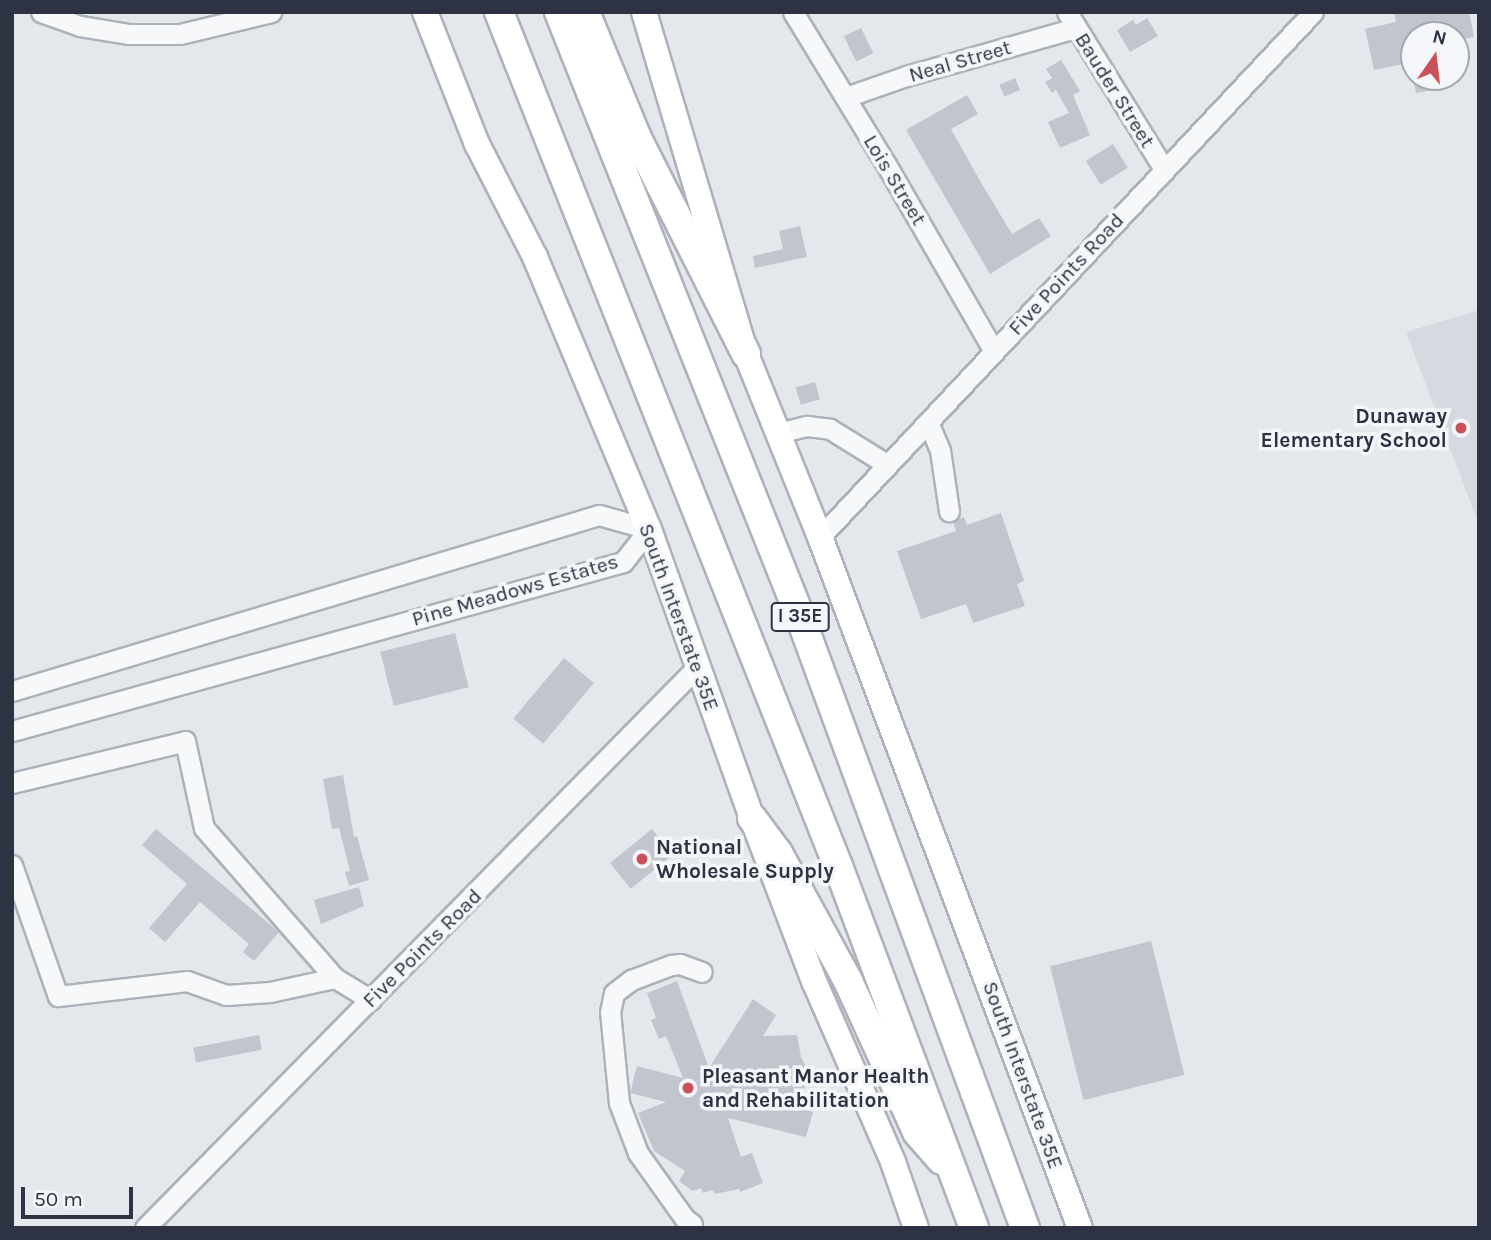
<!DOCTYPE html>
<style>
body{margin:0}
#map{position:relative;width:1491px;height:1240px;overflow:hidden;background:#e4e7eb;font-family:Karla,sans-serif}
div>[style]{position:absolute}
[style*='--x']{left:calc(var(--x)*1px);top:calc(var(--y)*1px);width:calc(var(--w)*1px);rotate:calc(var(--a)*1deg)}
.built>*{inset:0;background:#d7d9e0}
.building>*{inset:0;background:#c2c5ce;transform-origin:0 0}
.roads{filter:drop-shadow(2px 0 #adb1b9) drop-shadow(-2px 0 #adb1b9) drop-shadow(0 2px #adb1b9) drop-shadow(0 -2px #adb1b9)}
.minor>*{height:19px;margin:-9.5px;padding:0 9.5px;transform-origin:9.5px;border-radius:9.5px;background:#f7f8fa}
.major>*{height:24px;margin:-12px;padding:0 12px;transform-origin:12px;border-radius:12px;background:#fff}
.highway>*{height:28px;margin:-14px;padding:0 14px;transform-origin:14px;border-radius:14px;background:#fff}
.dots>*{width:19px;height:19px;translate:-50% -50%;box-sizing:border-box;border:4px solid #f4f6f9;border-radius:50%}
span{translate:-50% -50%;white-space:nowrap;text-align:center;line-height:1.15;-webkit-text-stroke:7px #f4f6f9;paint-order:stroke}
.shield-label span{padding:2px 5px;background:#f4f6f9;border:2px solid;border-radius:5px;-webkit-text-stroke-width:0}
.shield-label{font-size:19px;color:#2d3343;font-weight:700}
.street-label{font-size:21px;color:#2d3343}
.poi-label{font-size:21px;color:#2d3343;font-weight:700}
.right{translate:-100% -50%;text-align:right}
.left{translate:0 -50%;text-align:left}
.frame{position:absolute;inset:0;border:14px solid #2d3343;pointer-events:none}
.north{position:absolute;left:1400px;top:21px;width:70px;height:70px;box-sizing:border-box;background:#f4f6f9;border:2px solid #a4a8b0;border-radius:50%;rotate:14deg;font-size:19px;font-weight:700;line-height:28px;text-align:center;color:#2d3343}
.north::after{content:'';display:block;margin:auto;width:24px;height:32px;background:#c95159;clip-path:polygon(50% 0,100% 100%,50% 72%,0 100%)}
.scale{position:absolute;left:21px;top:1187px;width:112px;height:32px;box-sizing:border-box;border:4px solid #2d3343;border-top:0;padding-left:9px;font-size:21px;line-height:24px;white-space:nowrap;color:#2d3343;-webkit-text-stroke:5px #f4f6f9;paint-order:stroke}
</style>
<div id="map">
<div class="built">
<i style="clip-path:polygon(1479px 310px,1479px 525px,1406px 332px)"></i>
</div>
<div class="building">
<i style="clip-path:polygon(1394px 12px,1469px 12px,1474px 37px,1456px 40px,1456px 35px,1414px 35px,1414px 62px,1374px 70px,1365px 29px,1396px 22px)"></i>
<i style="clip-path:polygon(1147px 18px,1158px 36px,1130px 52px,1117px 30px,1133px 20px,1136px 25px)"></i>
<i style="left:861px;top:28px;width:28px;height:19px;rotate:64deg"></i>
<i style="clip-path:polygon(1061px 60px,1080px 91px,1073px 95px,1090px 135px,1060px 148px,1048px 122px,1069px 113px,1056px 90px,1052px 93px,1045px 82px,1052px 78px,1046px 69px)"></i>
<i style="clip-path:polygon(1413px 77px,1436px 77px,1438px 89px,1416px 93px)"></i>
<i style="left:1015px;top:78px;width:13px;height:17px;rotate:67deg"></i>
<i style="clip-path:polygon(967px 95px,978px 114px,951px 129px,983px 186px,1012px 234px,1039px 218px,1051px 236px,990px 274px,906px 130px)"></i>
<i style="left:1113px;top:144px;width:28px;height:32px;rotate:58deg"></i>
<i style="clip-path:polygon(800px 226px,807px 257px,755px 268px,753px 256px,783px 249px,779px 231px)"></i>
<i style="left:815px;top:382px;width:18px;height:20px;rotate:74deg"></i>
<i style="clip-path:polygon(1001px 513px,1024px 581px,1017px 584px,1025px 606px,973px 623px,966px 604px,921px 619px,897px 551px,956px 531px,953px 522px,958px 519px,964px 517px,967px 525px)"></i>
<i style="left:455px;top:633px;width:56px;height:77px;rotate:76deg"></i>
<i style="left:564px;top:658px;width:39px;height:79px;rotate:40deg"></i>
<i style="clip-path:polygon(343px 775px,354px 837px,357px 836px,369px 880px,349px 886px,345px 872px,350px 871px,339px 828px,332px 829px,323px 779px)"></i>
<i style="clip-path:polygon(156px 829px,279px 932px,254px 961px,243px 952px,249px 944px,200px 902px,165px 942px,149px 928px,187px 884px,142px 845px)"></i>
<i style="left:652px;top:829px;width:33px;height:54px;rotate:51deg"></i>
<i style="clip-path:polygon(359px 887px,364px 906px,321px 924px,314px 900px)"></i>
<i style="left:1151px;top:941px;width:138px;height:104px;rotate:76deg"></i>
<i style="clip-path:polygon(677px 981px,709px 1068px,753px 999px,776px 1015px,763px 1036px,797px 1035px,801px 1057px,813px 1080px,787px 1105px,813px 1112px,806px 1137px,728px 1118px,741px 1157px,752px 1153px,763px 1183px,740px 1192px,739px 1189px,715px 1194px,713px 1190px,703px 1193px,701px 1188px,693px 1191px,679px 1181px,685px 1171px,654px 1151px,638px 1113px,666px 1102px,630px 1093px,637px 1066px,683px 1078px,666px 1036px,659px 1039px,651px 1020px,656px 1018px,647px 993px)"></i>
<i style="left:259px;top:1035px;width:15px;height:67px;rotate:79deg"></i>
</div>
<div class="roads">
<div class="minor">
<i style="--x:41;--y:12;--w:41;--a:19.7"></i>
<i style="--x:80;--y:26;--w:50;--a:9.3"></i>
<i style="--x:129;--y:34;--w:51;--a:0"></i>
<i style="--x:180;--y:34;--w:94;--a:-13.6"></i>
<i style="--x:793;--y:12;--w:180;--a:58.6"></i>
<i style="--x:887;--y:166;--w:214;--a:60"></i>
<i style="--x:1067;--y:12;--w:185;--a:58.3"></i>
<i style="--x:846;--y:97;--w:64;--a:-19.3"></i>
<i style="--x:906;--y:76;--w:177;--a:-15.8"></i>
<i style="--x:928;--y:422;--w:30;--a:67"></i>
<i style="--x:940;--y:450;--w:62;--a:81.6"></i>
<i style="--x:778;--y:433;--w:30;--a:-14"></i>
<i style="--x:807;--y:426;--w:23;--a:7"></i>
<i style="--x:830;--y:429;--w:68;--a:31.8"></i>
<i style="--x:820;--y:537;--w:720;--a:-46.8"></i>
<i style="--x:12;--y:691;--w:613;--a:-16.69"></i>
<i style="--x:599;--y:515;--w:52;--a:15.6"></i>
<i style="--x:649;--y:529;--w:42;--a:128.2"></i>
<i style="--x:623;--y:562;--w:634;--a:164.54"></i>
<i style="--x:12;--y:783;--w:178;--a:-13.6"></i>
<i style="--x:185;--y:741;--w:89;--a:77.7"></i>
<i style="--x:204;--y:828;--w:199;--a:48.9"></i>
<i style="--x:335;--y:978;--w:42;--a:31.4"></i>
<i style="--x:12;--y:865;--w:139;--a:70.7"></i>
<i style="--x:58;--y:996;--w:130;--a:-6.6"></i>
<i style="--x:187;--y:981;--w:41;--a:19.7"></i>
<i style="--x:226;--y:995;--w:44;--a:-3.9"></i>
<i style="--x:270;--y:992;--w:66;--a:-12.2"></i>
<i style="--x:692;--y:1224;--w:9;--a:-144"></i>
<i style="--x:685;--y:1219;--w:81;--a:-125.5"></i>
<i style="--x:638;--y:1153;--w:53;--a:-110.8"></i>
<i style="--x:619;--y:1103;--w:91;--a:-95.6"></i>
<i style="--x:610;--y:1012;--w:19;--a:-78"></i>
<i style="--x:614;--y:993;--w:21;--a:-37"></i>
<i style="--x:631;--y:980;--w:43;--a:-20.6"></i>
<i style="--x:671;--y:965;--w:9;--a:-6"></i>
<i style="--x:680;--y:964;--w:23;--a:20"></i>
<i style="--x:145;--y:1228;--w:787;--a:-45.46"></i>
</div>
<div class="major">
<i style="--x:425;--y:12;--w:142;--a:68.5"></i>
<i style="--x:477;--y:144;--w:127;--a:62.8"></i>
<i style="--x:535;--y:257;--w:295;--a:67.3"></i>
<i style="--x:649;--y:529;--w:307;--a:70.4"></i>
<i style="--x:752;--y:818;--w:174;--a:69.2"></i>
<i style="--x:814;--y:981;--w:197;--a:66.4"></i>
<i style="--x:893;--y:1162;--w:70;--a:70.8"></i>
<i style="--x:644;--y:12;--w:357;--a:73.4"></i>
<i style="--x:746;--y:354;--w:197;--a:68"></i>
<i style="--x:820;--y:537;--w:738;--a:69.38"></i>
</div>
<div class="highway">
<i style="--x:499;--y:12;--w:919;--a:68.35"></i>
<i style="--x:838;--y:866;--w:387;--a:69.4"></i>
<i style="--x:559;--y:12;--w:648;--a:68.26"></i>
<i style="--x:799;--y:614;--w:654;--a:69.79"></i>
<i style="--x:585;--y:12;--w:134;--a:67.6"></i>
<i style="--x:636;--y:136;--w:244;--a:63.2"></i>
<i style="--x:752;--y:818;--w:44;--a:53.4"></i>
<i style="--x:778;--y:853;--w:146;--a:61.3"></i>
<i style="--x:848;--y:981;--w:166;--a:65.4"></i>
<i style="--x:917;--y:1132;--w:37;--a:49"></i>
</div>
</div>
<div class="dots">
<i style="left:1461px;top:428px;background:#c95159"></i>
<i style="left:642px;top:859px;background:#c95159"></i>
<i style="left:688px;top:1088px;background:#c95159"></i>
</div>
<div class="shield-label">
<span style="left:800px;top:617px">I 35E</span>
</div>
<div class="street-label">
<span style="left:960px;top:61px;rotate:-16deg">Neal Street</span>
<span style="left:1115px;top:90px;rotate:58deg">Bauder Street</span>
<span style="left:895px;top:180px;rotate:59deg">Lois Street</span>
<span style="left:1066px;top:274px;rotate:-47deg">Five Points Road</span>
<span style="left:515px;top:590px;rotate:-16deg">Pine Meadows Estates</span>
<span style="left:679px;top:617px;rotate:70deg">South Interstate 35E</span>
<span style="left:422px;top:948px;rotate:-45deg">Five Points Road</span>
<span style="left:1023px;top:1075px;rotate:70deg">South Interstate 35E</span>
</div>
<div class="poi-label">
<span class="right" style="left:1447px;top:428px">Dunaway<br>Elementary School</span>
<span class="left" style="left:656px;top:859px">National<br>Wholesale Supply</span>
<span class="left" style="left:702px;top:1088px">Pleasant Manor Health<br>and Rehabilitation</span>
</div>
<div class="frame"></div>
<div class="north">N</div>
<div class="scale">50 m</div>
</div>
